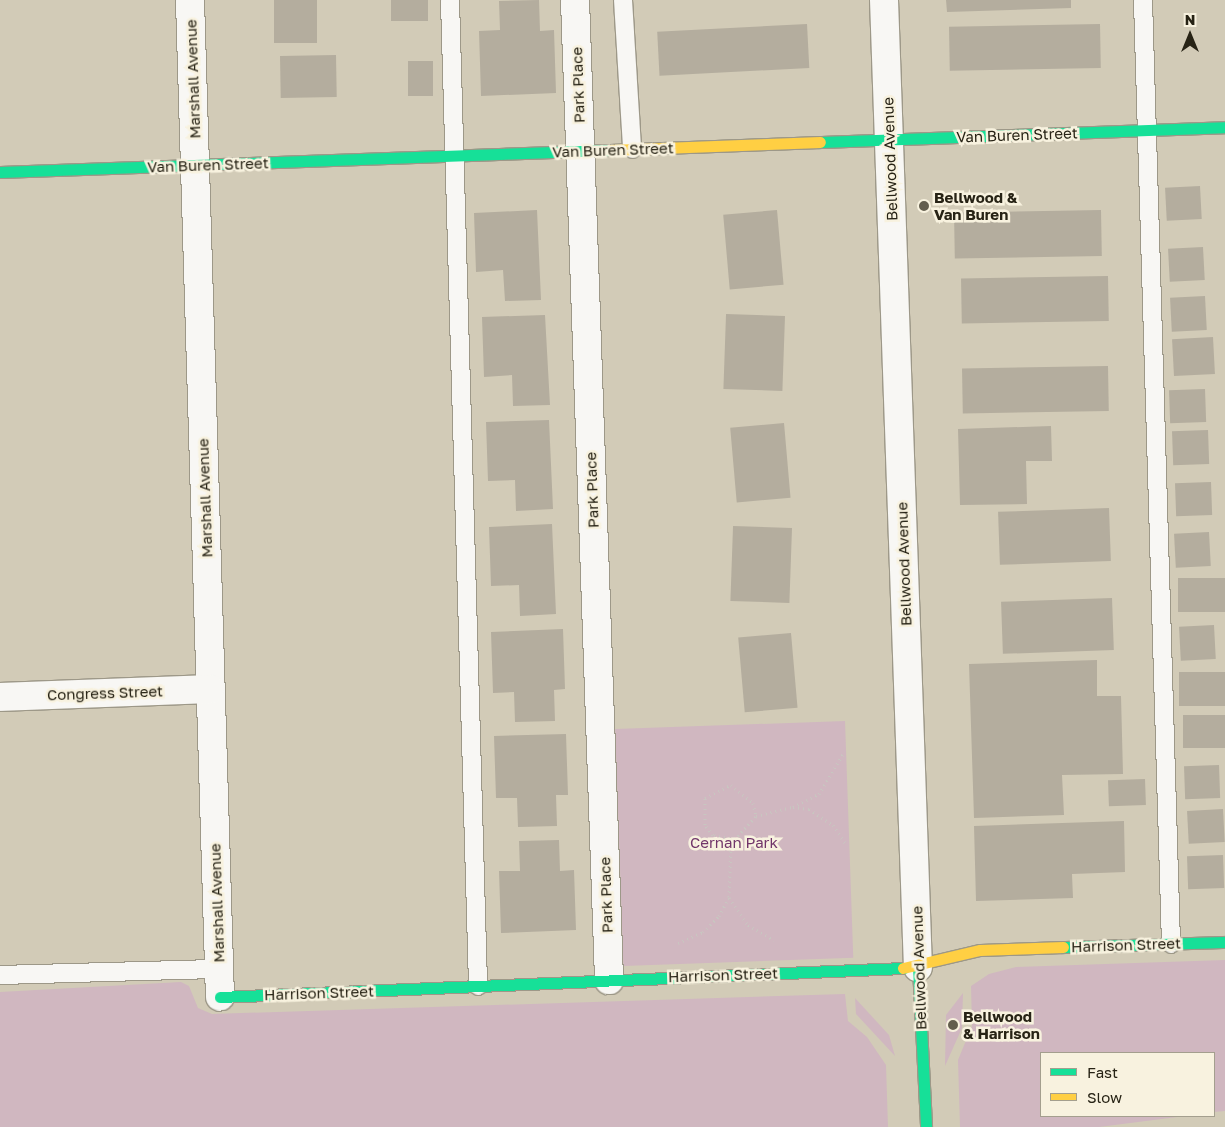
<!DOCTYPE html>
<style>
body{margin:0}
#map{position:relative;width:1225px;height:1127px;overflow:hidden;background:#d2cbb7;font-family:"Golos Text",sans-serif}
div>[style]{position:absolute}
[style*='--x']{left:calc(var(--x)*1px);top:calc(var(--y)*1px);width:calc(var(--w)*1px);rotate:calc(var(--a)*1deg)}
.green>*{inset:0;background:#d0b7c0;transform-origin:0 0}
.building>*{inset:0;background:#b4ad9e;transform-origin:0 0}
.path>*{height:3px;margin-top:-1.5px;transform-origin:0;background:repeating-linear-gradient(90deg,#c8c6c0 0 1px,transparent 0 5px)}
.roads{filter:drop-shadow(1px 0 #9d9888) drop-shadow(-1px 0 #9d9888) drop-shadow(0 1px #9d9888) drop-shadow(0 -1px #9d9888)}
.lane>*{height:18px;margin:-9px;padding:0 9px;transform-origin:9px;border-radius:9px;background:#f8f7f4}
.street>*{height:28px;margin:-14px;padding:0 14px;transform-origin:14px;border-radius:14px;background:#f8f7f4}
.fast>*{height:11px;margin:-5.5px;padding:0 5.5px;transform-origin:5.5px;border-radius:5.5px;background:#16e098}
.slow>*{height:11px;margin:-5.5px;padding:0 5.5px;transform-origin:5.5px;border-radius:5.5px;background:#ffcf43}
.dots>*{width:14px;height:14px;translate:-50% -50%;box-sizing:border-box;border:2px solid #f8f2df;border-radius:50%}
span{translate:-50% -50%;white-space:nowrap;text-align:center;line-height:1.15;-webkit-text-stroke:5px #f8f2df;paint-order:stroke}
.street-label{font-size:15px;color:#272315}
.poi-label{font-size:15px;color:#272315;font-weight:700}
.left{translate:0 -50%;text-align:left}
.park-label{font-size:15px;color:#71356a}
.legend{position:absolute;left:1040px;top:1052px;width:175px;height:65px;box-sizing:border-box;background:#f8f2df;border:1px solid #a49f8e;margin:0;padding:6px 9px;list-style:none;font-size:15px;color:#272315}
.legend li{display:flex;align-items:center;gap:10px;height:25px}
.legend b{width:25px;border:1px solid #a49f8e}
.north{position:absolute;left:1165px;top:10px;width:50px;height:50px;-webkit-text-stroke:4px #f8f2df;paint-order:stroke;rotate:0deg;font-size:14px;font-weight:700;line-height:20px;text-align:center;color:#272315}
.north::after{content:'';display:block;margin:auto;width:18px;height:22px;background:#272315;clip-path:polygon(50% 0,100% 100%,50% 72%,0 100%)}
</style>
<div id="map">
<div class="green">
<i style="left:845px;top:721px;width:237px;height:230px;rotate:88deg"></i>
<i style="clip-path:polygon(1225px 960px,1225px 1111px,1214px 1112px,1214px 1053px,1041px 1053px,1041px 1116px,1185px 1116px,1099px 1127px,960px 1127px,958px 1060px,972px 1026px,971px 986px,989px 974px,1016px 967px)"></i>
<i style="clip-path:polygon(181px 982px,189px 986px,198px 1008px,212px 1014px,845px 994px,848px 1021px,867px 1037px,886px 1065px,888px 1127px,0 1127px,0 992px)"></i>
<i style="clip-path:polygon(963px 993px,962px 1028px,945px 1066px,946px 1015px)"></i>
<i style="clip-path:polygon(855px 998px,889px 1035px,895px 1056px,856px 1014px)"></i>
</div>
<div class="building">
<i style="left:274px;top:0;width:43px;height:43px"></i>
<i style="left:391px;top:0;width:37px;height:21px"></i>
<i style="clip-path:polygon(539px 0,540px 31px,554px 30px,556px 93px,481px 96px,479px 31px,500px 30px,499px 1px)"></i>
<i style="clip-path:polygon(946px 0,1071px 0,1071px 8px,947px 12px)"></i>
<i style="left:807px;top:24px;width:44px;height:150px;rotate:87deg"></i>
<i style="left:1100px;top:24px;width:44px;height:151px;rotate:89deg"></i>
<i style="left:336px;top:55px;width:42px;height:56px;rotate:89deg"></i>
<i style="left:408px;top:61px;width:25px;height:35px"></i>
<i style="left:1200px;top:186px;width:33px;height:35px;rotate:87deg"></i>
<i style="clip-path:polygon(537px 210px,541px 300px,505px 301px,503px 270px,476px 272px,474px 213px)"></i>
<i style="left:777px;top:210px;width:75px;height:54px;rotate:85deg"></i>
<i style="left:1101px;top:210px;width:46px;height:147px;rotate:89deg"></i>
<i style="left:1203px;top:247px;width:33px;height:35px;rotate:87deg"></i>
<i style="left:1108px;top:276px;width:45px;height:147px;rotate:89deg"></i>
<i style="left:1205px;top:296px;width:34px;height:35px;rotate:87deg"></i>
<i style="clip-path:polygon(545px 315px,550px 405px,513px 406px,512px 375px,484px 377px,482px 317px)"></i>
<i style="left:785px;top:316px;width:75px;height:59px;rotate:92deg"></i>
<i style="left:1213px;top:337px;width:37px;height:41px;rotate:87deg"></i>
<i style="left:1108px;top:366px;width:45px;height:146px;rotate:89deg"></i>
<i style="left:1205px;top:389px;width:33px;height:36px;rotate:88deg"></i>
<i style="clip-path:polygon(549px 420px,553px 509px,516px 511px,515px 480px,488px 481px,486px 422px)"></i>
<i style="left:784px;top:423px;width:75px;height:54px;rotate:85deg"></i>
<i style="clip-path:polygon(1051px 426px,1052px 461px,1026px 461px,1027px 504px,960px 505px,958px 429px)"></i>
<i style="left:1208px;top:430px;width:34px;height:36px;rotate:88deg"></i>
<i style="left:1211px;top:482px;width:33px;height:36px;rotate:88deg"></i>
<i style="left:1109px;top:508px;width:53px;height:111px;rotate:88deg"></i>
<i style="clip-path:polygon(552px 524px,556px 614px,520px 616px,519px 585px,491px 586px,489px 527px)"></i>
<i style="left:792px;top:528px;width:75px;height:59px;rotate:92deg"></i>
<i style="left:1209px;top:532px;width:34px;height:35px;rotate:87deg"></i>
<i style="left:1225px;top:578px;width:34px;height:47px;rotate:90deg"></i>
<i style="left:1112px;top:598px;width:52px;height:111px;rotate:88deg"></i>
<i style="left:1214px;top:625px;width:34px;height:35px;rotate:87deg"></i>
<i style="clip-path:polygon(563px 629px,565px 689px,554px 690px,555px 721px,515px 722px,514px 692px,493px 693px,491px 632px)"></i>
<i style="left:791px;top:633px;width:75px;height:53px;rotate:85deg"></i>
<i style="clip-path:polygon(1097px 660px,1097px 696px,1121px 696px,1123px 774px,1062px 775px,1064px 815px,974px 818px,969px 664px)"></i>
<i style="left:1225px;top:672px;width:34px;height:46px;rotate:90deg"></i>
<i style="left:1225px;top:715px;width:33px;height:42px;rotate:90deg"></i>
<i style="clip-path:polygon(566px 734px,568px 795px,556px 795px,557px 826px,518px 827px,517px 798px,496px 798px,494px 736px)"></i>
<i style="left:1219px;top:765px;width:33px;height:35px;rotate:88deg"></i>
<i style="left:1145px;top:779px;width:26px;height:37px;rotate:88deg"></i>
<i style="left:1223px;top:809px;width:33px;height:36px;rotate:87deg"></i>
<i style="clip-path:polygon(1124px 821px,1125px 872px,1072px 874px,1073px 898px,976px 901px,974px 826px)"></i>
<i style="clip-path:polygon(559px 840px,560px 871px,574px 870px,576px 930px,501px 933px,499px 871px,520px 871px,519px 841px)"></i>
<i style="left:1223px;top:855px;width:33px;height:36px;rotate:88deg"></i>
</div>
<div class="path">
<i style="--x:793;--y:807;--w:29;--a:-27"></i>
<i style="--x:819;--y:794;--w:47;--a:-59"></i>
<i style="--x:735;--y:839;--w:22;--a:-170"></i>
<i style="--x:713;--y:835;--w:13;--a:-129"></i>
<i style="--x:705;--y:825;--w:27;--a:-90"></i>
<i style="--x:705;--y:798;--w:29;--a:-27"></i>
<i style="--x:731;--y:785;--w:28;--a:39"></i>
<i style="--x:753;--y:803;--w:13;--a:77"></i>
<i style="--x:729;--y:898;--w:33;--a:55"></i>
<i style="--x:748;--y:925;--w:30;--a:30"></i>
<i style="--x:678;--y:943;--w:27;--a:-24"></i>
<i style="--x:703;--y:932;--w:23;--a:-45"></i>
<i style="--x:719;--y:916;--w:21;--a:-62"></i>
<i style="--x:729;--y:897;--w:54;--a:-87.9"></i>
<i style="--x:731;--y:843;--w:37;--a:-47"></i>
<i style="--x:756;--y:816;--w:38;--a:-14"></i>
<i style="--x:793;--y:807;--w:16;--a:7"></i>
<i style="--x:809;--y:809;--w:29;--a:34"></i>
<i style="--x:833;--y:825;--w:23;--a:56"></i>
</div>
<div class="roads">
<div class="lane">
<i style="--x:450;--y:0;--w:986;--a:88.37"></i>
<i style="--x:623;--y:0;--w:149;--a:86.5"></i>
<i style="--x:1143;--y:0;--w:944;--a:88.3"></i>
<i style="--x:0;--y:975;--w:219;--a:-1.6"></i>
</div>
<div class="street">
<i style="--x:190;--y:0;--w:997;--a:88.28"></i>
<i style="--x:575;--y:0;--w:981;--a:88.01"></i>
<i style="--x:884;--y:0;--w:968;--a:87.99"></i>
<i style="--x:0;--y:697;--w:210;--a:-2.2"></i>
</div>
<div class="fast">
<i style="--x:820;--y:142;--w:405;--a:-2.1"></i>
<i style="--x:0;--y:172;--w:610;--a:-2.07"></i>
<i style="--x:1063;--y:947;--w:162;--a:-1.8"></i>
<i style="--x:918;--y:967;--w:160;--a:87.1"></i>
<i style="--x:220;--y:997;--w:684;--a:-2.43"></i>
</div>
<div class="slow">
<i style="--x:610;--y:150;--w:210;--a:-2.2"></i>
<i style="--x:903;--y:968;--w:79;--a:-13.2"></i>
<i style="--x:980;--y:950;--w:83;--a:-2.1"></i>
</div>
</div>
<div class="dots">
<i style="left:924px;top:206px;background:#635e4e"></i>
<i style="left:953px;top:1025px;background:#635e4e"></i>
</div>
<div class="street-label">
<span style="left:193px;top:79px;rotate:-92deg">Marshall Avenue</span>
<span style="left:578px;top:85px;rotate:-92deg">Park Place</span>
<span style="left:1017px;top:135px;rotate:-2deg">Van Buren Street</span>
<span style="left:613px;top:150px;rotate:-2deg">Van Buren Street</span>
<span style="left:890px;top:159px;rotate:-92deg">Bellwood Avenue</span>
<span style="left:208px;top:165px;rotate:-2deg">Van Buren Street</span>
<span style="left:592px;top:490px;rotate:-92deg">Park Place</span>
<span style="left:205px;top:498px;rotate:-92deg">Marshall Avenue</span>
<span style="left:904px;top:564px;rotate:-92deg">Bellwood Avenue</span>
<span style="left:105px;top:693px;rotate:-2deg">Congress Street</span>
<span style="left:606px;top:895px;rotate:-92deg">Park Place</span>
<span style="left:217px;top:903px;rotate:-92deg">Marshall Avenue</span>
<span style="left:1126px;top:945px;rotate:-2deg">Harrison Street</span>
<span style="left:919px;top:968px;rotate:-92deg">Bellwood Avenue</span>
<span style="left:723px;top:975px;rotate:-2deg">Harrison Street</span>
<span style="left:319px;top:993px;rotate:-2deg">Harrison Street</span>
</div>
<div class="poi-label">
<span class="left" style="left:934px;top:206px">Bellwood &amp;<br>Van Buren</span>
<span class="left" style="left:963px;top:1025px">Bellwood<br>&amp; Harrison</span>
</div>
<div class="park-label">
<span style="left:734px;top:843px">Cernan Park</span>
</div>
<ul class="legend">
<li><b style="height:6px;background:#16e098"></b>Fast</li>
<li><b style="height:6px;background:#ffcf43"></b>Slow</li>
</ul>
<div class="north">N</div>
</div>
